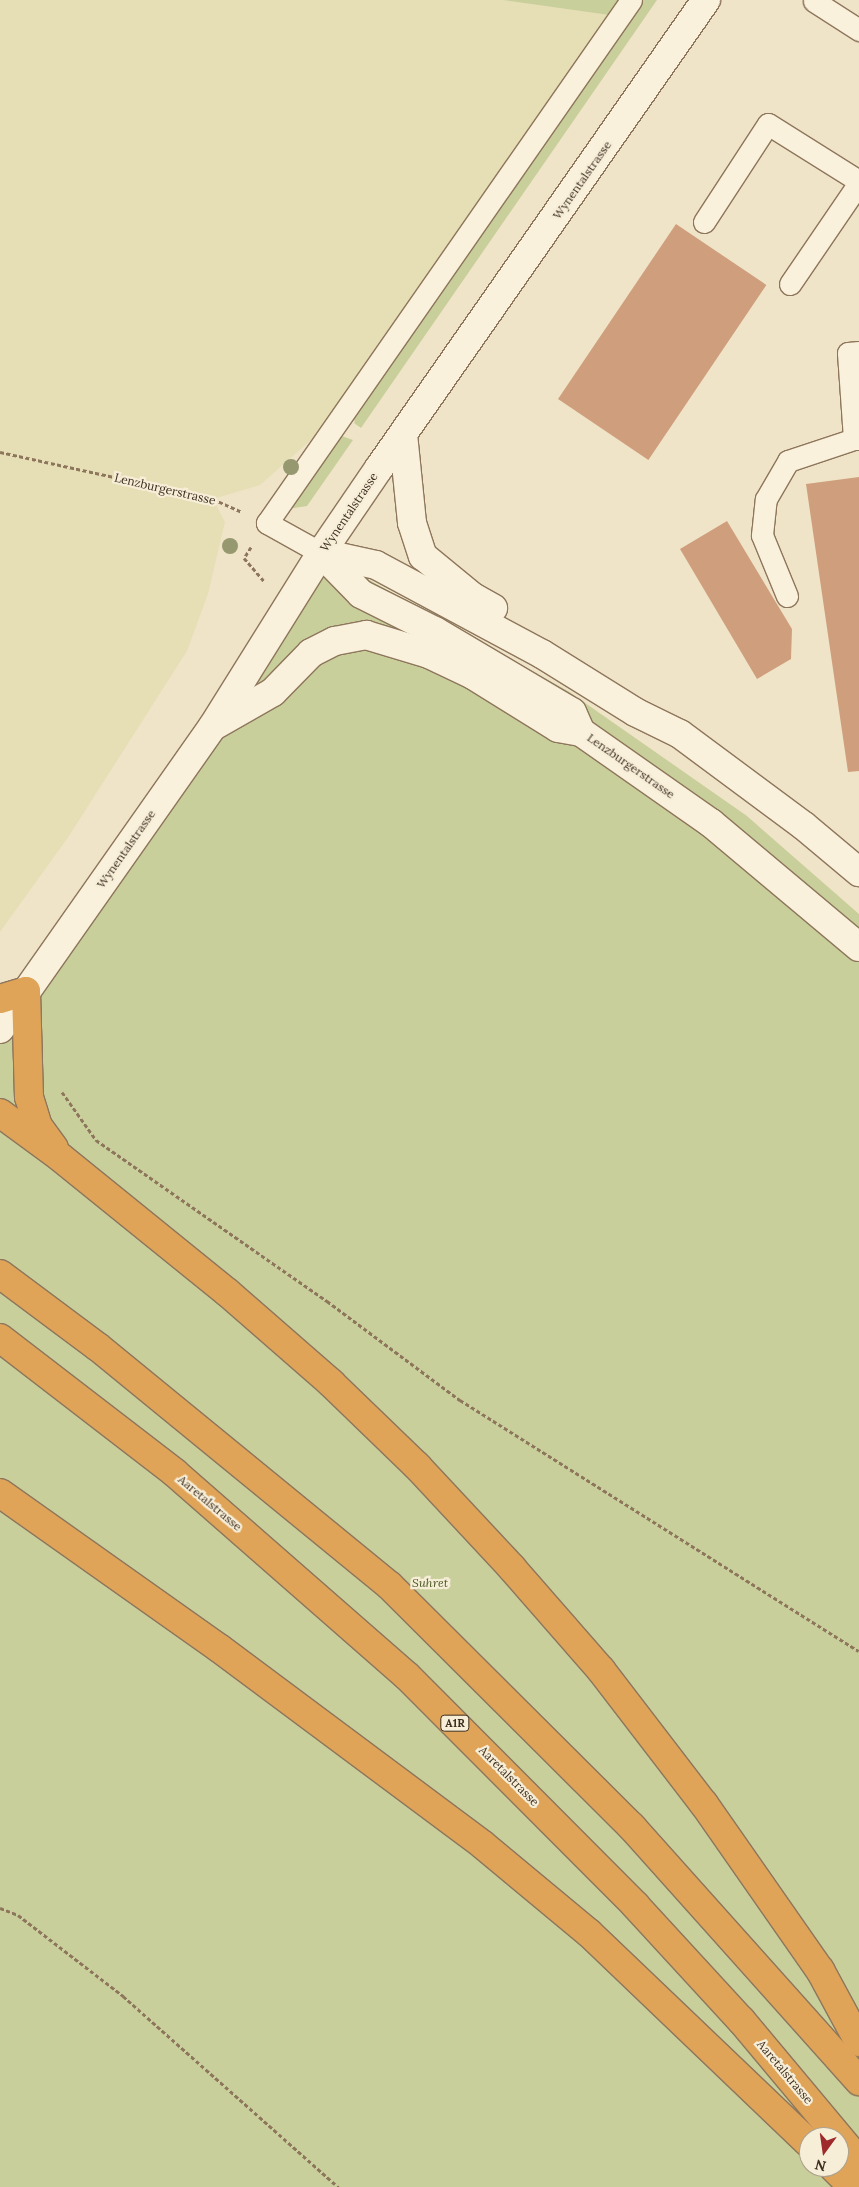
<!DOCTYPE html>
<style>
body{margin:0}
#map{position:relative;width:859px;height:2187px;overflow:hidden;background:#f0e4c8;font-family:Lora,serif}
div>[style]{position:absolute}
[style*='--x']{left:calc(var(--x)*1px);top:calc(var(--y)*1px);width:calc(var(--w)*1px);rotate:calc(var(--a)*1deg)}
.farmland>*{inset:0;background:#e6deb5}
.green>*{inset:0;background:#c9cf9b}
.building>*{inset:0;background:#cf9f7d;transform-origin:0 0}
.path>*{height:3px;margin-top:-1.5px;transform-origin:0;background:repeating-linear-gradient(90deg,#8d765c 0 4px,transparent 0 6.5px)}
.roads{filter:drop-shadow(1px 0 #8d765c) drop-shadow(-1px 0 #8d765c) drop-shadow(0 1px #8d765c) drop-shadow(0 -1px #8d765c)}
.lane>*{height:21px;margin:-10.5px;padding:0 10.5px;transform-origin:10.5px;border-radius:10.5px;background:#faf1dc}
.secondary>*{height:28px;margin:-14px;padding:0 14px;transform-origin:14px;border-radius:14px;background:#faf1dc}
.highway>*{height:28px;margin:-14px;padding:0 14px;transform-origin:14px;border-radius:14px;background:#e0a458}
.trees>*{width:16px;height:16px;margin:-8px;border-radius:50%;background:#96986f}
span{translate:-50% -50%;white-space:nowrap;text-align:center;line-height:1.15;-webkit-text-stroke:4.5px #f7eed8;paint-order:stroke}
.shield-label span{padding:1px 4px;background:#f7eed8;border:1px solid;border-radius:4px;-webkit-text-stroke-width:0}
.shield-label{font-size:11px;color:#3d2e20;font-weight:700}
.street-label{font-size:12px;color:#3d2e20}
.park-label{font-size:12px;color:#4d5a26;font-style:italic}
.north{position:absolute;left:799px;top:2127px;width:50px;height:50px;box-sizing:border-box;background:#f7eed8;border:1px solid #ada18e;border-radius:50%;rotate:194deg;font-size:14px;font-weight:700;line-height:20px;text-align:center;color:#3d2e20}
.north::after{content:'';display:block;margin:auto;width:18px;height:22px;background:#9e2a2b;clip-path:polygon(50% 0,100% 100%,50% 72%,0 100%)}
</style>
<div id="map">
<div class="farmland">
<i style="clip-path:polygon(0 0,503px 0,609px 15px,384px 344px,311px 440px,260px 485px,213px 499px,225px 522px,208px 594px,187px 651px,69px 836px,0 932px)"></i>
</div>
<div class="green">
<i style="clip-path:polygon(503px 0,619px 0,609px 15px)"></i>
<i style="clip-path:polygon(638px 0,657px 0,361px 428px,354px 423px,355px 421px,350px 417px)"></i>
<i style="clip-path:polygon(339px 435px,353px 440px,307px 506px,288px 509px)"></i>
<i style="clip-path:polygon(evenodd,321px 553px,568px 691px,747px 816px,859px 914px,859px 2187px,0 2187px,0 1029px,321px 553px,809px 2137px,839px 2137px,839px 2167px,809px 2167px,809px 2137px)"></i>
</div>
<div class="building">
<i style="left:676px;top:224px;width:109px;height:211px;rotate:34deg"></i>
<i style="clip-path:polygon(859px 477px,859px 771px,848px 772px,806px 484px)"></i>
<i style="clip-path:polygon(727px 521px,792px 629px,791px 659px,757px 679px,680px 549px)"></i>
</div>
<div class="path">
<i style="--x:0;--y:452;--w:218;--a:12.4"></i>
<i style="--x:213;--y:499;--w:32;--a:24"></i>
<i style="--x:251;--y:547;--w:13;--a:122"></i>
<i style="--x:244;--y:558;--w:32;--a:49"></i>
<i style="--x:62;--y:1092;--w:59;--a:54.7"></i>
<i style="--x:96;--y:1140;--w:282;--a:34.9"></i>
<i style="--x:327;--y:1301;--w:166;--a:36.7"></i>
<i style="--x:460;--y:1400;--w:471;--a:32.2"></i>
<i style="--x:0;--y:1908;--w:19;--a:21"></i>
<i style="--x:18;--y:1915;--w:133;--a:37.6"></i>
<i style="--x:123;--y:1996;--w:288;--a:41.6"></i>
</div>
<div class="roads">
<div class="lane">
<i style="--x:814;--y:1;--w:54;--a:32.8"></i>
<i style="--x:704;--y:222;--w:117;--a:-56.9"></i>
<i style="--x:768;--y:124;--w:107;--a:32.1"></i>
<i style="--x:790;--y:284;--w:122;--a:-55.7"></i>
<i style="--x:859;--y:352;--w:11;--a:175"></i>
<i style="--x:848;--y:353;--w:86;--a:86"></i>
<i style="--x:854;--y:439;--w:5;--a:0"></i>
<i style="--x:321;--y:553;--w:62;--a:-150.9"></i>
<i style="--x:267;--y:523;--w:637;--a:-55.16"></i>
<i style="--x:787;--y:596;--w:66;--a:-112.3"></i>
<i style="--x:762;--y:535;--w:36;--a:-84"></i>
<i style="--x:766;--y:499;--w:44;--a:-59.9"></i>
<i style="--x:788;--y:461;--w:70;--a:-18.4"></i>
</div>
<div class="secondary">
<i style="--x:403;--y:434;--w:89;--a:84.2"></i>
<i style="--x:412;--y:523;--w:35;--a:72"></i>
<i style="--x:423;--y:556;--w:65;--a:39.4"></i>
<i style="--x:473;--y:597;--w:23;--a:29"></i>
<i style="--x:321;--y:553;--w:57;--a:45.7"></i>
<i style="--x:361;--y:594;--w:83;--a:26.6"></i>
<i style="--x:435;--y:631;--w:159;--a:30.6"></i>
<i style="--x:572;--y:712;--w:22;--a:66"></i>
<i style="--x:581;--y:732;--w:159;--a:35"></i>
<i style="--x:711;--y:823;--w:193;--a:40"></i>
<i style="--x:321;--y:553;--w:56;--a:12.3"></i>
<i style="--x:376;--y:565;--w:188;--a:28.2"></i>
<i style="--x:542;--y:654;--w:110;--a:31.9"></i>
<i style="--x:635;--y:712;--w:50;--a:26.1"></i>
<i style="--x:680;--y:734;--w:154;--a:36.6"></i>
<i style="--x:804;--y:826;--w:72;--a:39.9"></i>
<i style="--x:217;--y:724;--w:64;--a:-29.7"></i>
<i style="--x:273;--y:692;--w:54;--a:-45.7"></i>
<i style="--x:311;--y:653;--w:27;--a:-27"></i>
<i style="--x:335;--y:641;--w:32;--a:-11"></i>
<i style="--x:366;--y:635;--w:66;--a:16.8"></i>
<i style="--x:429;--y:654;--w:49;--a:25.5"></i>
<i style="--x:473;--y:675;--w:100;--a:31.9"></i>
<i style="--x:558;--y:728;--w:23;--a:10"></i>
<i style="--x:0;--y:1029;--w:370;--a:-54.9"></i>
<i style="--x:213;--y:726;--w:204;--a:-58"></i>
<i style="--x:321;--y:553;--w:103;--a:-55.7"></i>
<i style="--x:379;--y:468;--w:571;--a:-55.06"></i>
</div>
<div class="highway">
<i style="--x:0;--y:999;--w:27;--a:-17"></i>
<i style="--x:26;--y:991;--w:106;--a:88.4"></i>
<i style="--x:29;--y:1097;--w:30;--a:73"></i>
<i style="--x:38;--y:1126;--w:27;--a:54"></i>
<i style="--x:0;--y:1113;--w:74;--a:36.3"></i>
<i style="--x:60;--y:1157;--w:216;--a:39"></i>
<i style="--x:228;--y:1293;--w:137;--a:41.1"></i>
<i style="--x:331;--y:1383;--w:120;--a:44"></i>
<i style="--x:417;--y:1466;--w:139;--a:47"></i>
<i style="--x:512;--y:1568;--w:135;--a:48.9"></i>
<i style="--x:601;--y:1670;--w:169;--a:52.5"></i>
<i style="--x:704;--y:1804;--w:203;--a:55.1"></i>
<i style="--x:820;--y:1970;--w:82;--a:61.6"></i>
<i style="--x:0;--y:1274;--w:122;--a:36.7"></i>
<i style="--x:98;--y:1347;--w:377;--a:39.3"></i>
<i style="--x:390;--y:1586;--w:342;--a:44.9"></i>
<i style="--x:632;--y:1827;--w:341;--a:48.2"></i>
<i style="--x:0;--y:1338;--w:221;--a:37.6"></i>
<i style="--x:175;--y:1473;--w:308;--a:41.2"></i>
<i style="--x:407;--y:1676;--w:325;--a:45.1"></i>
<i style="--x:636;--y:1906;--w:155;--a:47.4"></i>
<i style="--x:741;--y:2020;--w:184;--a:50.1"></i>
<i style="--x:0;--y:1493;--w:268;--a:35.3"></i>
<i style="--x:219;--y:1648;--w:329;--a:36.7"></i>
<i style="--x:483;--y:1845;--w:138;--a:39.7"></i>
<i style="--x:589;--y:1933;--w:304;--a:43.7"></i>
<i style="--x:833;--y:2167;--w:28;--a:45"></i>
</div>
</div>
<div class="trees">
<i style="left:291px;top:467px"></i>
<i style="left:230px;top:546px"></i>
</div>
<div class="shield-label">
<span style="left:455px;top:1723px">A1R</span>
</div>
<div class="street-label">
<span style="left:582px;top:180px;rotate:-55deg">Wynentalstrasse</span>
<span style="left:165px;top:489px;rotate:13deg">Lenzburgerstrasse</span>
<span style="left:349px;top:512px;rotate:-56deg">Wynentalstrasse</span>
<span style="left:631px;top:766px;rotate:35deg">Lenzburgerstrasse</span>
<span style="left:126px;top:849px;rotate:-55deg">Wynentalstrasse</span>
<span style="left:210px;top:1503px;rotate:40deg">Aaretalstrasse</span>
<span style="left:509px;top:1776px;rotate:45deg">Aaretalstrasse</span>
<span style="left:785px;top:2072px;rotate:50deg">Aaretalstrasse</span>
</div>
<div class="park-label">
<span style="left:430px;top:1583px">Suhret</span>
</div>
<div class="north">N</div>
</div>
